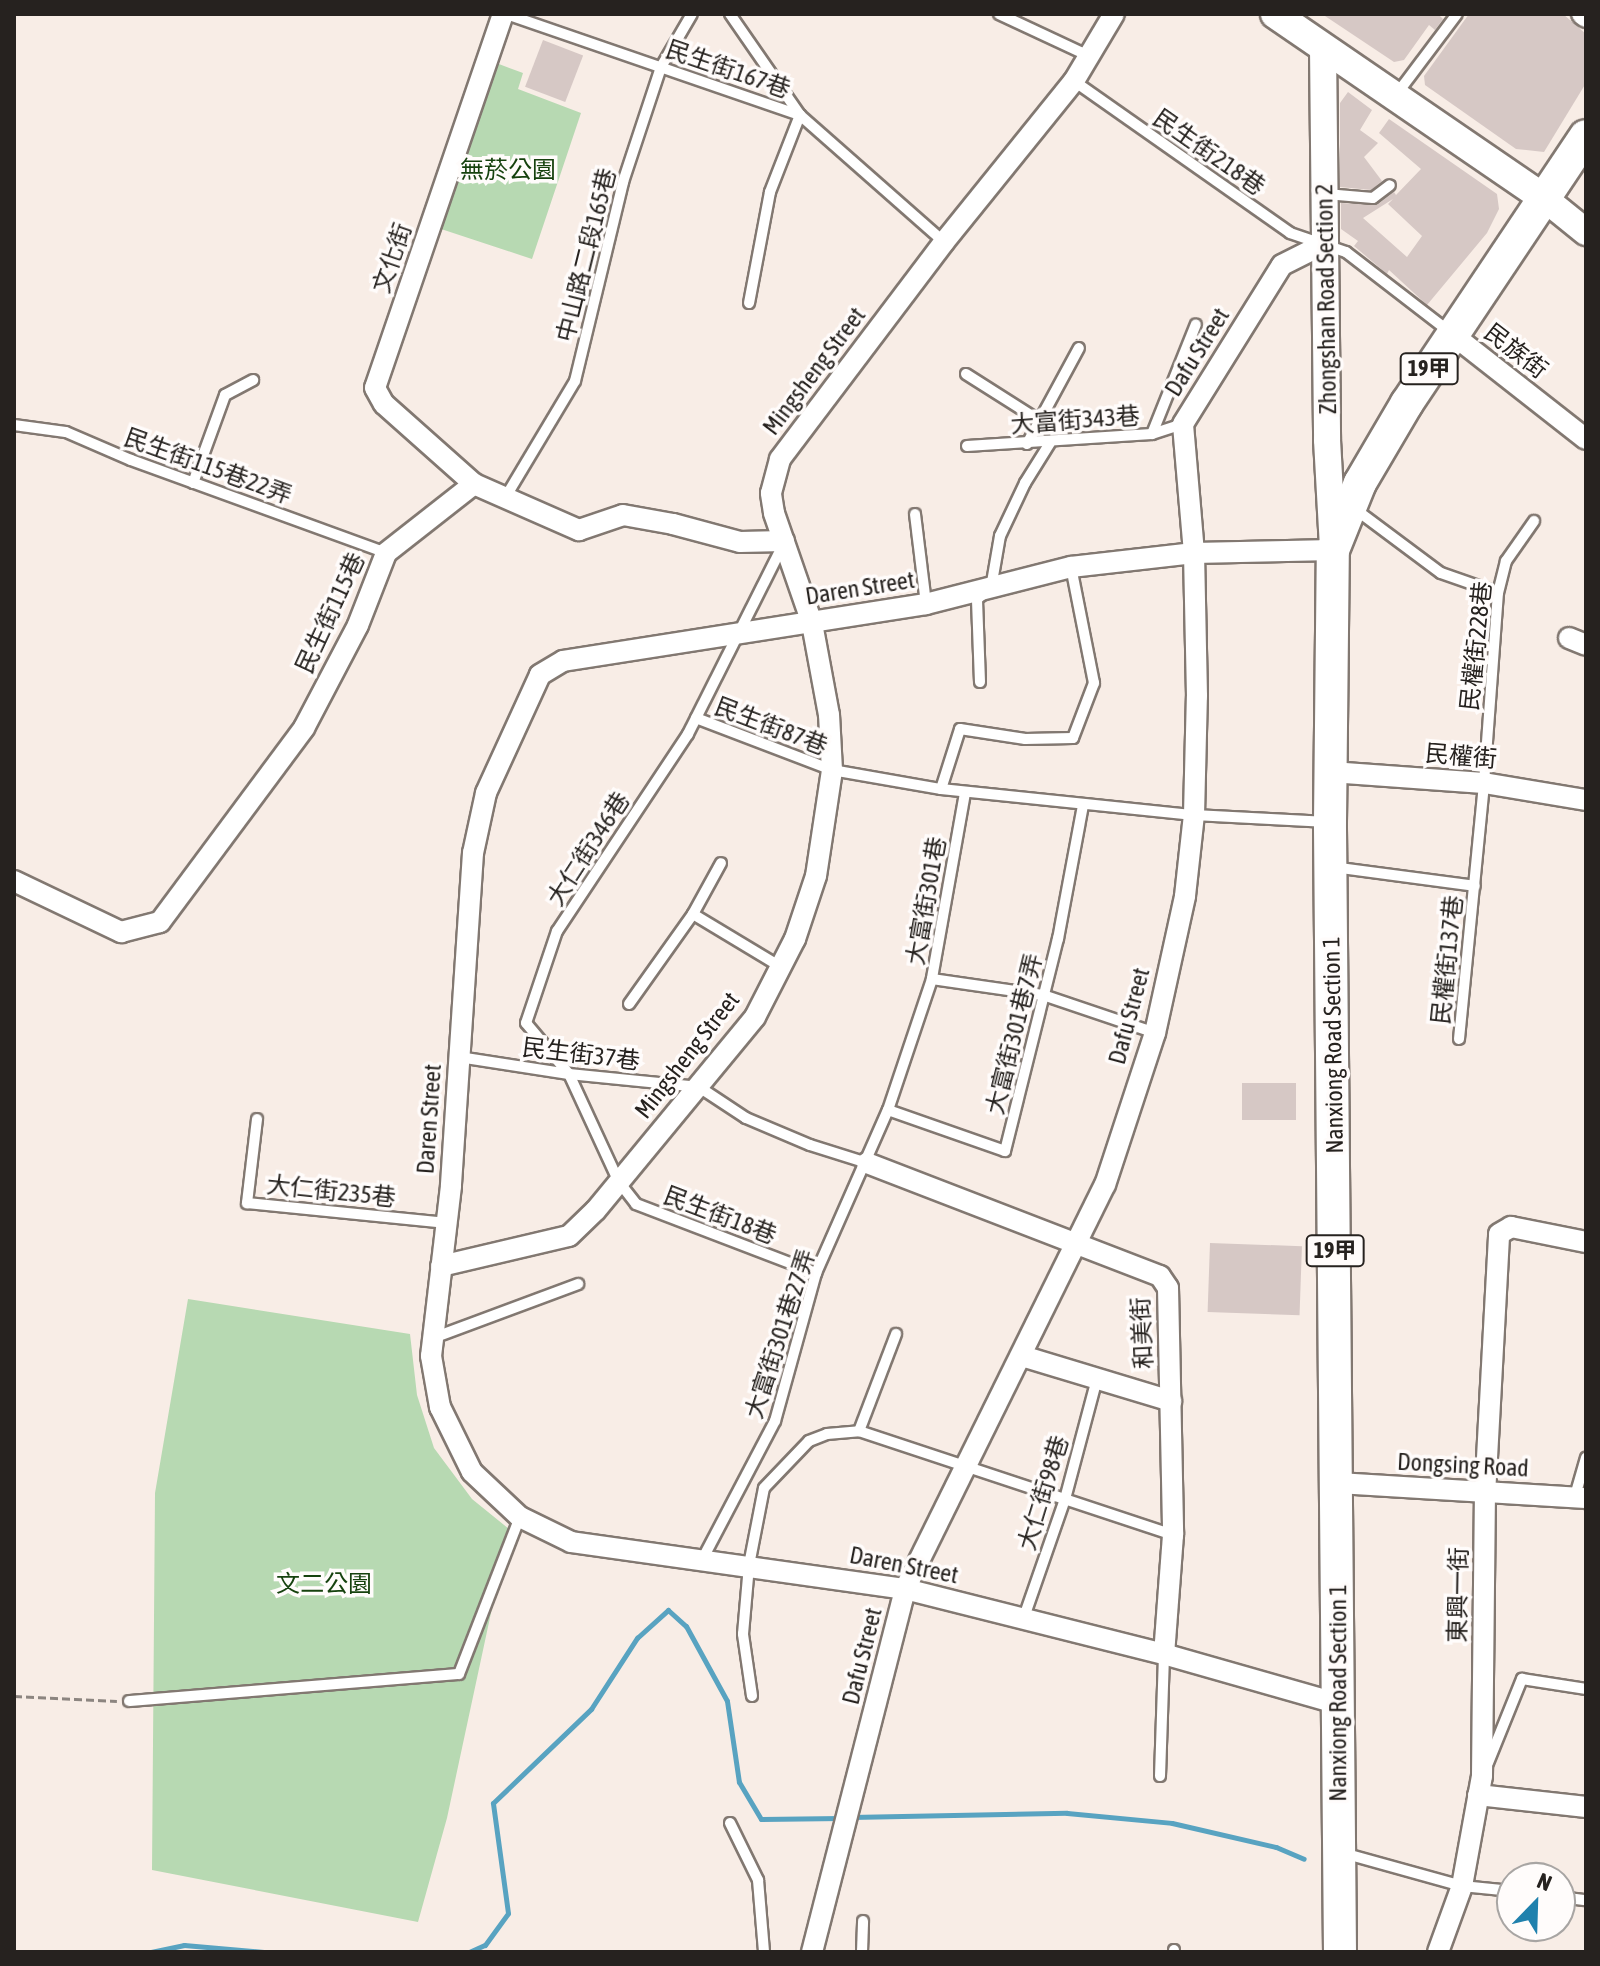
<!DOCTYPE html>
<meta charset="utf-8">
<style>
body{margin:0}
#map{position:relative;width:1600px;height:1966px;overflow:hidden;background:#f8ede6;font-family:"Asap Condensed","Noto Sans TC",sans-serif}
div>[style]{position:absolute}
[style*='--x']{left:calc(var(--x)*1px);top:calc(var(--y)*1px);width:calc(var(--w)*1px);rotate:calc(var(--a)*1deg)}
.green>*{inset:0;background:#b7d9b2}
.stream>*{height:5px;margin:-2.5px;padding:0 2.5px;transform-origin:2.5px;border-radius:2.5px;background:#58a3c1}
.building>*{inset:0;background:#d6c8c5;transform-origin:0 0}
.path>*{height:3px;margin-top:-1.5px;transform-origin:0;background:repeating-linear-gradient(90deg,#8c8580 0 8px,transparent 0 12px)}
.roads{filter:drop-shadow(2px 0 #827871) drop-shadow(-2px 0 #827871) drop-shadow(0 2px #827871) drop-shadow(0 -2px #827871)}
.service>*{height:10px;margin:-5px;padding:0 5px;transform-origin:5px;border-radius:5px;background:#fff}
.minor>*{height:20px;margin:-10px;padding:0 10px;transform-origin:10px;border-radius:10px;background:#fff}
.tertiary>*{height:26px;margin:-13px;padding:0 13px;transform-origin:13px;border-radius:13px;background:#fff}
.secondary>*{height:28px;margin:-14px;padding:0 14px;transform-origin:14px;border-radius:14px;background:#fff}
.primary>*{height:32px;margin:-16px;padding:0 16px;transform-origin:16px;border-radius:16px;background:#fff}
span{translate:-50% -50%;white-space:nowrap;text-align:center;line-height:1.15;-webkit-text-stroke:7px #fffcfb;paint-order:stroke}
.shield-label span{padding:2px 6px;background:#fffcfb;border:2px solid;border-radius:6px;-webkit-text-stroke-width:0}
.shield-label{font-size:22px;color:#26221f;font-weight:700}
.street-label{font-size:24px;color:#26221f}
.park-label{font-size:24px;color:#16420e}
.frame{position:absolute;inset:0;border:16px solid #26221f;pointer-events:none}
.north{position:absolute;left:1496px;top:1862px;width:80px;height:80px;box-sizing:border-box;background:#fffcfb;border:2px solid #a8a5a3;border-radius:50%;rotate:23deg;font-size:22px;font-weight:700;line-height:32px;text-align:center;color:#26221f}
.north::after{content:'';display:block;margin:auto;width:28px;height:36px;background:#2081ad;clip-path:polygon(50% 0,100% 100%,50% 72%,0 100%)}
</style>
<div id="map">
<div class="green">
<i style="clip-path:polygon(491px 61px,523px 73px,518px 89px,581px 113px,532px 259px,435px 227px)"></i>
<i style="clip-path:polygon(188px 1299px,410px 1334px,417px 1395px,434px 1448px,472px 1499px,509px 1529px,447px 1818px,418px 1922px,152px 1870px,155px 1493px)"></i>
</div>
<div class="stream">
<i style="--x:851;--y:1817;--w:216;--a:-1.1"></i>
<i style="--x:1067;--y:1813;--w:105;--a:5.4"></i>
<i style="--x:1172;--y:1823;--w:107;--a:13"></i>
<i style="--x:1276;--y:1847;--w:30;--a:23"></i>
<i style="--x:151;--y:1952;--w:34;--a:-12"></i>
<i style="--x:184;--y:1945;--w:80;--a:5"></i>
<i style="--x:469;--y:1952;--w:17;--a:-24"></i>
<i style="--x:485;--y:1945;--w:39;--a:-54"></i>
<i style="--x:508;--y:1913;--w:111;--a:-97.8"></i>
<i style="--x:493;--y:1803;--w:136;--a:-43.8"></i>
<i style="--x:591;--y:1709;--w:85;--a:-57.1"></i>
<i style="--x:637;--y:1638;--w:42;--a:-42.1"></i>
<i style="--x:668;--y:1610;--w:24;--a:42"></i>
<i style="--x:686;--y:1626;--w:85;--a:61.3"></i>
<i style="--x:727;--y:1701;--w:82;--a:81.6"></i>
<i style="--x:739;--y:1782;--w:43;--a:59.3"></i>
<i style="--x:761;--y:1819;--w:80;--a:-0.7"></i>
</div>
<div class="building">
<i style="clip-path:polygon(1322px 14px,1438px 14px,1443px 19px,1435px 30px,1429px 25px,1404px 60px,1394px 62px)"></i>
<i style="clip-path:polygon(1469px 14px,1563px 14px,1586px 34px,1586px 83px,1544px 152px,1516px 149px,1425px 85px,1424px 76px)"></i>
<i style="left:543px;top:40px;width:43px;height:50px;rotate:21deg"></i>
<i style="clip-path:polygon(1348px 92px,1372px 110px,1360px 130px,1378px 143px,1364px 157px,1382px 181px,1371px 190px,1340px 187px,1340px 103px)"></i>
<i style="clip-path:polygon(evenodd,1389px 119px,1497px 194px,1499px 209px,1487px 233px,1427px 305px,1389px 270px,1387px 274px,1354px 246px,1358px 241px,1341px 229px,1341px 203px,1377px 205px,1394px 192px,1396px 195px,1421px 169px,1379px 133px,1389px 119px,1393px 199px,1388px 204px,1422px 236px,1407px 257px,1363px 218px,1393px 199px)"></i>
<i style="left:1296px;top:1083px;width:37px;height:54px;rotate:90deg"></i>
<i style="left:1210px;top:1243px;width:92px;height:69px;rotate:2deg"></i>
</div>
<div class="path">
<i style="--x:14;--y:1696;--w:103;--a:2.8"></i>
</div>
<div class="roads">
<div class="service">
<i style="--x:506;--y:14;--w:311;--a:19"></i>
<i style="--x:800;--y:115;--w:192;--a:41.4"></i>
<i style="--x:730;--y:14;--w:123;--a:55.3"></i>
<i style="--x:800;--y:115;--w:83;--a:111.3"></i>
<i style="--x:770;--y:192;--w:113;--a:100.7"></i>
<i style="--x:999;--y:14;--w:99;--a:25"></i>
<i style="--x:1074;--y:81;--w:264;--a:35.1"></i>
<i style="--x:1290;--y:233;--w:59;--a:18.7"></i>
<i style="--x:1346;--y:252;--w:131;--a:37.6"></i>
<i style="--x:1396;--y:95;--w:101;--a:-53"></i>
<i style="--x:1326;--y:194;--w:47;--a:4.9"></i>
<i style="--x:1373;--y:198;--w:21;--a:-37"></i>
<i style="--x:966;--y:374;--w:88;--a:32.4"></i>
<i style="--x:14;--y:425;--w:52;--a:7.7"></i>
<i style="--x:66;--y:432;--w:71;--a:23.3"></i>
<i style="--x:131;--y:460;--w:271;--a:20"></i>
<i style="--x:1152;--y:434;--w:118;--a:-68.2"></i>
<i style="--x:1027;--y:444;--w:109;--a:-61.6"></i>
<i style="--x:967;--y:446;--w:185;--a:-3.7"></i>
<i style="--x:1152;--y:434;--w:33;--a:-18"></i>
<i style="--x:193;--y:483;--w:94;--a:-70"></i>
<i style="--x:225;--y:395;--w:32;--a:-28"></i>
<i style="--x:505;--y:498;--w:136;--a:-59.1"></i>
<i style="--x:575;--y:381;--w:205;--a:-76.4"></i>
<i style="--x:623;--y:182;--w:121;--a:-71.7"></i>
<i style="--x:661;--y:67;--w:61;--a:-59.7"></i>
<i style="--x:1355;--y:509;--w:107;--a:36.7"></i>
<i style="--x:1441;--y:573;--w:60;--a:19.3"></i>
<i style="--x:915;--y:514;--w:91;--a:83"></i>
<i style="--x:784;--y:543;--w:214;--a:116.7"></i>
<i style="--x:688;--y:734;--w:237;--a:123.6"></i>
<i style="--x:557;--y:931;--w:97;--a:108.6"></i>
<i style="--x:526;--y:1023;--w:67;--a:49.9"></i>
<i style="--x:569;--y:1074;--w:119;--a:65.2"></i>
<i style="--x:619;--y:1182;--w:28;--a:52"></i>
<i style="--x:636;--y:1204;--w:193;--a:21"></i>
<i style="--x:980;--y:682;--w:83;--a:-92.1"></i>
<i style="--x:977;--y:599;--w:18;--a:-38"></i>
<i style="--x:991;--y:588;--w:53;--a:-80.2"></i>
<i style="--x:1000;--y:536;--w:59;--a:-64.7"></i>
<i style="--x:1025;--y:483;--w:47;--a:-58"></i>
<i style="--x:696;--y:718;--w:146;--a:20.9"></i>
<i style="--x:832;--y:770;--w:111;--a:9.9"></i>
<i style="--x:941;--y:789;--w:254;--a:5.9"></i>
<i style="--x:1194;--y:815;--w:134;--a:3"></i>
<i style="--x:941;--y:789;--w:63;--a:-72.4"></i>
<i style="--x:960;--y:729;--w:66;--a:8.7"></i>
<i style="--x:1025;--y:739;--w:48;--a:-1.2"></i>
<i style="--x:1073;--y:738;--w:59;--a:-69.1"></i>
<i style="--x:1094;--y:683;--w:118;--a:-101.2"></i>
<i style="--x:965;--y:793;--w:189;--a:100.1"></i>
<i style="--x:932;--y:979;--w:112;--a:8.2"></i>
<i style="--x:1043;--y:995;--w:118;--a:18.7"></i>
<i style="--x:1333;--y:867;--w:143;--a:7.6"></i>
<i style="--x:693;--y:914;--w:58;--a:-61.2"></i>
<i style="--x:629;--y:1004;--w:110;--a:-54.6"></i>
<i style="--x:693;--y:914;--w:103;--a:31.1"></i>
<i style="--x:1459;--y:1039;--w:257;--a:-84.4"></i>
<i style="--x:1484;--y:783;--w:191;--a:-85.8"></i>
<i style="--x:1498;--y:593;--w:33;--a:-76"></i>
<i style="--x:1506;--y:561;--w:49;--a:-55"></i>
<i style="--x:459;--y:1057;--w:111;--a:8.8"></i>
<i style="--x:569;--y:1074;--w:131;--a:5.7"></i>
<i style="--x:699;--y:1087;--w:56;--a:33.4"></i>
<i style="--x:746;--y:1118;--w:69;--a:22.9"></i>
<i style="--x:810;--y:1145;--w:60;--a:17.5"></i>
<i style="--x:888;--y:1110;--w:124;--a:19.3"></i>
<i style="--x:1005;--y:1151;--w:219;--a:-76"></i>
<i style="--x:1058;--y:939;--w:136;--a:-79.4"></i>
<i style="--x:257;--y:1119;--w:85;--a:96.8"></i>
<i style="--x:247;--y:1203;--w:201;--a:5.7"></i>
<i style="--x:433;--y:1338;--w:155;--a:-20.4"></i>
<i style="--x:859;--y:1431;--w:104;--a:-69.1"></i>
<i style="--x:1575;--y:1496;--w:40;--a:-74"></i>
<i style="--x:702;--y:1560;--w:157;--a:-62.3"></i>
<i style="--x:775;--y:1421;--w:154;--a:-74.5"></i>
<i style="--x:816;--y:1273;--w:178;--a:-66.2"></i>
<i style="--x:888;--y:1110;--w:138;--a:-71.4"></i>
<i style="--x:1024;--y:1617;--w:125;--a:-70.8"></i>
<i style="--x:1065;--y:1499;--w:124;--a:-75.1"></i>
<i style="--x:752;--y:1696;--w:63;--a:-98.3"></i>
<i style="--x:743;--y:1634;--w:69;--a:-85"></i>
<i style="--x:749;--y:1565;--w:78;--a:-79"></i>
<i style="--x:764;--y:1488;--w:65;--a:-46.2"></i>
<i style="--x:809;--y:1441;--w:19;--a:-21"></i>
<i style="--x:827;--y:1434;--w:32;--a:-5"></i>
<i style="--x:859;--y:1431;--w:331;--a:18.3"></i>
<i style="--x:129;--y:1701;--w:331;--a:-4.7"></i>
<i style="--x:459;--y:1674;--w:168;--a:-68.8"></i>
<i style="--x:1488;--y:1763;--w:91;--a:-68"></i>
<i style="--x:1522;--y:1679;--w:65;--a:8.9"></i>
<i style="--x:1160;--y:1776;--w:122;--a:-88.1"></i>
<i style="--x:730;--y:1823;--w:64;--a:63.8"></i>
<i style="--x:758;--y:1880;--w:72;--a:85.2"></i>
<i style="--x:1343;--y:1853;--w:123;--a:15.5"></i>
<i style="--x:1462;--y:1886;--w:50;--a:5.7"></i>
<i style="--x:1560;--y:1897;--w:26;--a:7"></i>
<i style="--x:862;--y:1952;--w:31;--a:-88"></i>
<i style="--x:1174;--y:1952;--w:2;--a:-90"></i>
</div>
<div class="minor">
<i style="--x:503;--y:14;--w:395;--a:108.9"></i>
<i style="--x:375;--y:388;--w:18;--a:61"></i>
<i style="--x:384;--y:404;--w:120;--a:41.6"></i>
<i style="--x:474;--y:484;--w:115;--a:23.7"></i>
<i style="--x:579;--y:530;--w:46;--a:-18.8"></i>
<i style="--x:623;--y:515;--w:51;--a:10.2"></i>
<i style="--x:673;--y:524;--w:69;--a:15"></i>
<i style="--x:740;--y:542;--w:44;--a:-1.3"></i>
<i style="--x:1582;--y:14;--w:5;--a:37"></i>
<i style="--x:1452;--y:334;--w:170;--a:38.1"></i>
<i style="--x:1333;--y:550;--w:139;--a:178.8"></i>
<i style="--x:1194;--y:553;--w:124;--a:173.5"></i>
<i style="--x:1071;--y:567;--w:150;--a:165.7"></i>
<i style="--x:926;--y:604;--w:367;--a:171.1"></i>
<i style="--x:563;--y:661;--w:27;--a:149"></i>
<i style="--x:540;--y:675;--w:130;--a:114.6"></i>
<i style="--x:486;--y:793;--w:61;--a:102.2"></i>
<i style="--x:473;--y:853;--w:334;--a:93.8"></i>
<i style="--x:451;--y:1186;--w:171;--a:96.7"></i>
<i style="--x:431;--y:1356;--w:52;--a:80"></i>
<i style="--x:440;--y:1407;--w:72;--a:63.8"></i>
<i style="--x:472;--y:1472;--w:66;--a:43.2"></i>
<i style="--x:520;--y:1517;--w:57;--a:26.1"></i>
<i style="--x:571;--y:1542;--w:337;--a:8"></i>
<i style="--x:905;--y:1589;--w:267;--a:14.1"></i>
<i style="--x:1164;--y:1654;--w:179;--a:15.9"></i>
<i style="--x:1569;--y:638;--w:18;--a:22"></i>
<i style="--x:1331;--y:772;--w:153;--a:4.1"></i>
<i style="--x:1484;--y:783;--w:103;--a:9.5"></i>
<i style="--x:14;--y:881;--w:119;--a:25.5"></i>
<i style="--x:121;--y:932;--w:40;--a:-14.4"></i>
<i style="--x:160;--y:922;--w:242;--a:-53.4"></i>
<i style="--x:304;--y:728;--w:116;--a:-62.3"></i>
<i style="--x:358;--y:625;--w:77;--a:-68.7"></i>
<i style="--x:386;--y:553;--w:112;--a:-38.1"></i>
<i style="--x:867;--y:1163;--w:314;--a:21.1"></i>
<i style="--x:1160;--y:1276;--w:14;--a:56"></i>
<i style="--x:1168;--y:1288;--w:247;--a:88.8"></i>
<i style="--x:1173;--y:1535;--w:119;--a:94.3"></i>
<i style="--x:441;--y:1266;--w:131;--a:-13.2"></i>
<i style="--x:569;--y:1236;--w:37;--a:-44"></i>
<i style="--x:596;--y:1210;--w:250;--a:-50.5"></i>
<i style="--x:755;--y:1017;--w:88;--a:-62.9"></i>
<i style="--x:795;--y:939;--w:66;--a:-71.6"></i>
<i style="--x:816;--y:876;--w:107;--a:-81.4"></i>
<i style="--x:832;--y:770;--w:55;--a:-93.1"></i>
<i style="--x:829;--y:715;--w:94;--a:-100.5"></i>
<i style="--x:812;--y:623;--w:116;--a:-109.1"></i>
<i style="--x:774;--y:513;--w:20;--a:-99"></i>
<i style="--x:771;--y:493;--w:35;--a:-75"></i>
<i style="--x:780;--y:459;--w:272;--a:-52.9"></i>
<i style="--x:944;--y:242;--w:207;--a:-51.1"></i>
<i style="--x:1074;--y:81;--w:78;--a:-59.2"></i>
<i style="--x:1022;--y:1356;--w:156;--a:16.8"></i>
<i style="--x:1338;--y:1483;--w:248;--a:3.5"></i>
<i style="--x:1478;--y:1795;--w:109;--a:6.3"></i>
<i style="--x:812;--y:1952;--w:375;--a:-75.6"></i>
<i style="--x:905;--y:1589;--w:451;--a:-63.7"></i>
<i style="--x:1105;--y:1185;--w:160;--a:-71.8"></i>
<i style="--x:1155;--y:1033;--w:140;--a:-77.6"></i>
<i style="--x:1185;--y:896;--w:81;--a:-83.7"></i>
<i style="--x:1194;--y:815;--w:119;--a:-88.6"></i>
<i style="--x:1197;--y:696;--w:143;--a:-91.2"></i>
<i style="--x:1194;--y:553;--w:129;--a:-94.9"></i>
<i style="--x:1183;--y:424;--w:187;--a:-58.1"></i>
<i style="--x:1282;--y:265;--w:49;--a:-26.6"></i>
<i style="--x:1438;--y:1952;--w:70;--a:-70"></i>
<i style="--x:1462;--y:1886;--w:112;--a:-79.7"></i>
<i style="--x:1482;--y:1776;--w:281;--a:-89.4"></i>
<i style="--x:1485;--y:1495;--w:261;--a:-86.9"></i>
<i style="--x:1499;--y:1234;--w:14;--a:-30"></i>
<i style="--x:1511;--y:1227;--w:76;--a:11.3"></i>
</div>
<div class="tertiary">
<i style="--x:1323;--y:48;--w:392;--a:89.4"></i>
<i style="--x:1327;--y:440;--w:108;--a:86.8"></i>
<i style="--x:1544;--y:198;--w:54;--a:39"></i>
</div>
<div class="secondary">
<i style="--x:1275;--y:14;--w:326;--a:34.4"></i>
</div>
<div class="primary">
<i style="--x:1340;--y:1952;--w:1130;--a:-90.51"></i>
<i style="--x:1330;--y:822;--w:272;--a:-89.4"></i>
<i style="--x:1333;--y:550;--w:72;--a:-68.1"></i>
<i style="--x:1360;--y:483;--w:93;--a:-59.6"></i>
<i style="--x:1407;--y:403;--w:321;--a:-56.2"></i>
</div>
</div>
<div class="shield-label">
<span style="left:1429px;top:369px">19甲</span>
<span style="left:1335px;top:1251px">19甲</span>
</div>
<div class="street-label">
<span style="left:728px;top:69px;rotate:19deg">民生街167巷</span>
<span style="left:1209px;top:152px;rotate:35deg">民生街218巷</span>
<span style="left:586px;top:255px;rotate:-76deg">中山路二段165巷</span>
<span style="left:392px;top:258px;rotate:-71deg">文化街</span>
<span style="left:1326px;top:299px;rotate:-91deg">Zhongshan Road Section 2</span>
<span style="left:1516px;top:351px;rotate:38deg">民族街</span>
<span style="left:1197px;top:352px;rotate:-58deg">Dafu Street</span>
<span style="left:814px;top:371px;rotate:-53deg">Mingsheng Street</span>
<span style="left:1075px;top:420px;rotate:-4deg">大富街343巷</span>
<span style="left:208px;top:466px;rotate:20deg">民生街115巷22弄</span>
<span style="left:860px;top:588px;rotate:-9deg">Daren Street</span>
<span style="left:330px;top:613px;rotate:-65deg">民生街115巷</span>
<span style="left:1476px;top:646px;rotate:-84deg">民權街228巷</span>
<span style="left:771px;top:726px;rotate:21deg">民生街87巷</span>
<span style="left:1461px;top:756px;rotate:5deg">民權街</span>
<span style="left:588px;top:849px;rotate:-57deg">大仁街346巷</span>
<span style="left:926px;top:901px;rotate:-80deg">大富街301巷</span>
<span style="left:1447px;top:960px;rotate:-84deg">民權街137巷</span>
<span style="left:1129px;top:1016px;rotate:-75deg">Dafu Street</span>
<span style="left:1014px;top:1034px;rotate:-76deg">大富街301巷7弄</span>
<span style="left:1333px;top:1045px;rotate:-91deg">Nanxiong Road Section 1</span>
<span style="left:581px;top:1054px;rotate:7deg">民生街37巷</span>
<span style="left:687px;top:1055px;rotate:-52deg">Mingsheng Street</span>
<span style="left:429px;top:1119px;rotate:-86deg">Daren Street</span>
<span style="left:331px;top:1191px;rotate:6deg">大仁街235巷</span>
<span style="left:720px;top:1215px;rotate:21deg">民生街18巷</span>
<span style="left:1142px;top:1333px;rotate:-93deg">和美街</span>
<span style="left:780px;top:1334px;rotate:-72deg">大富街301巷27弄</span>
<span style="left:1463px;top:1465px;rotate:3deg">Dongsing Road</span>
<span style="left:1043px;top:1493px;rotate:-73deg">大仁街98巷</span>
<span style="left:904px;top:1565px;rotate:11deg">Daren Street</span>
<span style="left:1458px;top:1595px;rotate:-89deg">東興一街</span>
<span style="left:862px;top:1656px;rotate:-76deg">Dafu Street</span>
<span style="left:1338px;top:1693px;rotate:-90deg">Nanxiong Road Section 1</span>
</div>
<div class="park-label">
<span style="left:508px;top:170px">無菸公園</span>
<span style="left:324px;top:1584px">文二公園</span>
</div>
<div class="frame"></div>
<div class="north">N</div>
</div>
